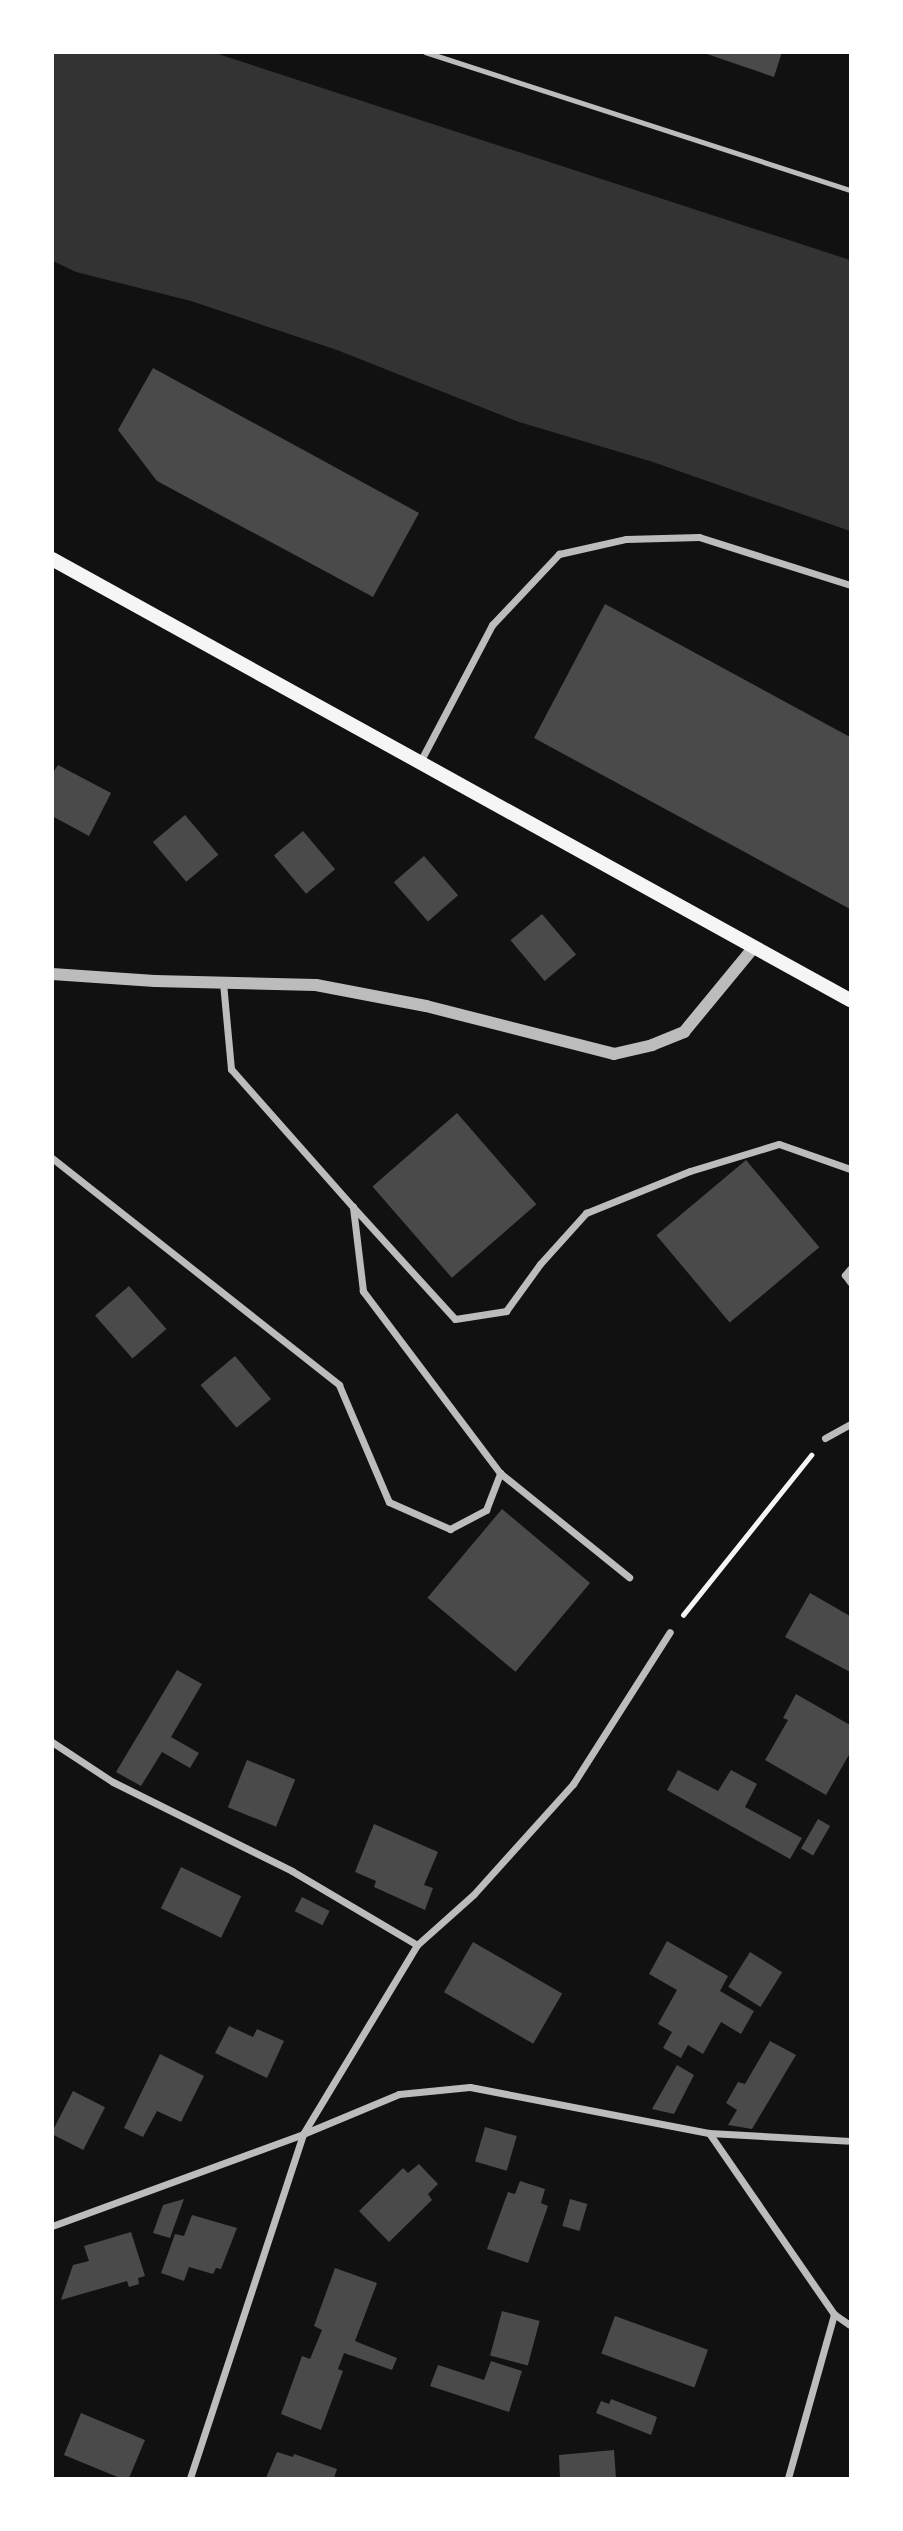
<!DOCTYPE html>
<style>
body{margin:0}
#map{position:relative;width:903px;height:2531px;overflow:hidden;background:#111;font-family:"Times New Roman",serif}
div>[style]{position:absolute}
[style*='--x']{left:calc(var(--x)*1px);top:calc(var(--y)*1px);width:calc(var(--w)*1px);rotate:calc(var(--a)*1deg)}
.water>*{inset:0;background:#333}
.building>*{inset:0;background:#4a4a4a;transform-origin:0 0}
.path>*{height:4.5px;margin:-2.25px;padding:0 2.25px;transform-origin:2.25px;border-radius:2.25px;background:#f5f5f5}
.service>*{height:5px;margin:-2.5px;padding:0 2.5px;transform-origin:2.5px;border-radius:2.5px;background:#bcbcbc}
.minor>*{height:7px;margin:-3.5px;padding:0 3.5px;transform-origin:3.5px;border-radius:3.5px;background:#bcbcbc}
.tertiary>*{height:12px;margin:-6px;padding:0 6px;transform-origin:6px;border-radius:6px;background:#bcbcbc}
.secondary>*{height:14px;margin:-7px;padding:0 7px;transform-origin:7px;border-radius:7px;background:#f5f5f5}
span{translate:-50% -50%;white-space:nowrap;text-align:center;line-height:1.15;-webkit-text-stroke:5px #fff;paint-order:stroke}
.frame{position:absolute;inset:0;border:54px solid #fff;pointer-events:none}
</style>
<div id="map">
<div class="water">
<i style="clip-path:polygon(52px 53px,215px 53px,850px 260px,850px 531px,653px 462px,519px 422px,337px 350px,191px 301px,76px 272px,53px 261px)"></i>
</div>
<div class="building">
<i style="clip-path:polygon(701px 52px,782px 52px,774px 77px)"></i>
<i style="clip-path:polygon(153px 368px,419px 513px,373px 597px,157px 481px,118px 430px)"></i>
<i style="clip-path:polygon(605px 604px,850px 737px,850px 909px,534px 738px)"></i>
<i style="clip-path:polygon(58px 765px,111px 793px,89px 836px,52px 816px,52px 774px)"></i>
<i style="left:185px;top:815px;width:52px;height:42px;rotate:50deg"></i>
<i style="left:303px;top:831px;width:50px;height:38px;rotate:50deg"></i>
<i style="left:424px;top:856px;width:52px;height:40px;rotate:49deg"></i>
<i style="left:542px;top:914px;width:53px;height:41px;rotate:50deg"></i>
<i style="left:457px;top:1113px;width:121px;height:112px;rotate:49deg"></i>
<i style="left:746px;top:1160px;width:114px;height:117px;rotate:50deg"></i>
<i style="left:129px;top:1286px;width:57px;height:45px;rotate:49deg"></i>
<i style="left:235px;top:1356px;width:56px;height:45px;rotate:50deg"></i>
<i style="left:502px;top:1509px;width:115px;height:116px;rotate:40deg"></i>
<i style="clip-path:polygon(810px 1593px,850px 1616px,850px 1672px,785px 1637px)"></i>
<i style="clip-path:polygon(177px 1670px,202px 1684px,171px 1737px,199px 1753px,190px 1768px,162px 1752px,141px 1786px,116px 1772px)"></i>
<i style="clip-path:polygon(796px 1694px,850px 1725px,850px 1753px,826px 1795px,765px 1760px,788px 1720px,783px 1718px)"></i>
<i style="left:247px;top:1760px;width:52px;height:51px;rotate:22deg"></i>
<i style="clip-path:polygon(678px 1770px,718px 1791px,731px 1770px,757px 1784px,745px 1807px,802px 1838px,790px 1859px,667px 1790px)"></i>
<i style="left:818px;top:1819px;width:14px;height:34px;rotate:30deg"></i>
<i style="clip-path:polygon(374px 1824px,438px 1852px,424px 1885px,433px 1888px,425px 1910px,374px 1887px,376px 1881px,355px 1872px)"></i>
<i style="left:181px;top:1867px;width:67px;height:46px;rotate:26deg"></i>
<i style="left:302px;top:1897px;width:31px;height:16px;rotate:27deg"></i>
<i style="clip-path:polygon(667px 1941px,728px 1976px,720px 1991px,754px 2011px,741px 2034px,721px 2022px,703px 2054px,688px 2045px,681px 2058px,663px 2048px,672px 2032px,658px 2024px,677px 1990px,649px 1974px)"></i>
<i style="left:473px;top:1942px;width:103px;height:58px;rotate:30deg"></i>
<i style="left:750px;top:1952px;width:38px;height:41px;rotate:32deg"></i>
<i style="clip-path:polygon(229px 2026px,253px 2037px,257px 2029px,284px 2041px,267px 2078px,215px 2053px)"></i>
<i style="clip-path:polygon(770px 2041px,796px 2055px,752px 2129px,728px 2125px,737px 2110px,726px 2103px,738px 2082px,745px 2084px)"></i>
<i style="clip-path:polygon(160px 2054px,204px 2076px,181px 2122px,157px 2111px,143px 2137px,124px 2128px)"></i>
<i style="clip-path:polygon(677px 2065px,694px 2075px,674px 2114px,652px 2109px)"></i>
<i style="left:73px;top:2091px;width:36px;height:48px;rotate:27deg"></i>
<i style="left:485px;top:2127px;width:33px;height:36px;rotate:16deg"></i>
<i style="clip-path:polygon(419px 2164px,438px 2184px,428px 2194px,432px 2200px,389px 2242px,359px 2211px,403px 2168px,408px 2173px)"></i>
<i style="clip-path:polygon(520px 2181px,545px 2189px,541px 2203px,548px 2206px,528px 2263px,487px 2249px,508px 2192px,515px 2194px)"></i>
<i style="clip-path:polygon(184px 2199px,170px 2238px,153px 2233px,163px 2205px)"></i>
<i style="left:570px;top:2199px;width:18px;height:28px;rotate:16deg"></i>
<i style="clip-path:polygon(192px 2215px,237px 2228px,221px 2269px,216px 2268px,213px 2274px,189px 2267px,184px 2281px,161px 2273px,175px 2234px,184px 2236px)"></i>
<i style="clip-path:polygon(131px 2232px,145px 2276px,138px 2278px,139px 2284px,129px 2287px,127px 2281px,61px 2300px,73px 2265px,89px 2261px,84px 2246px)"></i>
<i style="clip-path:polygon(335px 2268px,377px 2283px,355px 2341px,397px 2358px,392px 2370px,344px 2353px,338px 2369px,343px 2371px,321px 2430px,281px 2414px,302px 2356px,310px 2359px,322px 2330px,314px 2326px)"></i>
<i style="left:502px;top:2311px;width:39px;height:46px;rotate:15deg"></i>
<i style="left:615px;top:2316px;width:99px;height:40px;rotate:20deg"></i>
<i style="clip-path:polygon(491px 2361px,522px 2371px,509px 2412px,430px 2386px,438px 2365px,484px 2380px)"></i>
<i style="clip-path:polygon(611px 2399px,657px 2417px,651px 2435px,596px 2413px,601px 2401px,609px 2404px)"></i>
<i style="clip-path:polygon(81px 2413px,145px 2440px,129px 2478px,120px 2478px,64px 2455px)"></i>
<i style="clip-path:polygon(614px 2450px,616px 2478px,560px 2478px,559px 2455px)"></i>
<i style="clip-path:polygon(277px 2452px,293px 2457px,294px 2454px,337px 2469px,334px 2478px,266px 2478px)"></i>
</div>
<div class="path">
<i style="--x:683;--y:1615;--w:205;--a:-51.3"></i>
</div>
<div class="service">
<i style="--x:425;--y:52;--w:447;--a:18"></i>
</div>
<div class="minor">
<i style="--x:420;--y:762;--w:155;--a:-62.3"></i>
<i style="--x:492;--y:625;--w:98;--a:-46.7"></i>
<i style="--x:559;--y:554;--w:69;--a:-12.6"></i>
<i style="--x:626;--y:539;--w:73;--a:-1.6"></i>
<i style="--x:699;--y:537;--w:158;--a:17.6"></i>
<i style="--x:52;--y:1158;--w:366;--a:38.3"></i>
<i style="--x:339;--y:1385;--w:127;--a:66.9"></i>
<i style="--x:389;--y:1502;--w:67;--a:23.9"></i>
<i style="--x:450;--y:1529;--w:41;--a:-27.8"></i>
<i style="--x:486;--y:1510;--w:40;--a:-69"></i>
<i style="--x:500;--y:1473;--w:228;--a:-127"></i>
<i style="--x:363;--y:1291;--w:85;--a:-96.8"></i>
<i style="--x:353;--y:1207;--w:184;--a:-131.5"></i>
<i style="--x:231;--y:1069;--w:87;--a:-95.3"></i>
<i style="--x:353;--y:1207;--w:151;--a:47.7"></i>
<i style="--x:455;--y:1319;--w:52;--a:-8.9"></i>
<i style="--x:506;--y:1311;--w:58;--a:-54.1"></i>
<i style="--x:540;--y:1264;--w:69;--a:-48"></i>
<i style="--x:586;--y:1213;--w:112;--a:-22"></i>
<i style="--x:690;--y:1171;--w:93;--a:-16.9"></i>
<i style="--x:779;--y:1144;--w:75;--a:19.4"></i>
<i style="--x:850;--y:1269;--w:8;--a:130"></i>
<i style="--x:845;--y:1275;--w:9;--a:54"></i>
<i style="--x:825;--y:1438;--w:29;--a:-29"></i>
<i style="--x:500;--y:1473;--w:166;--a:38.9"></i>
<i style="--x:52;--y:1742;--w:73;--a:33.3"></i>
<i style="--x:113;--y:1782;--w:200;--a:26.4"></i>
<i style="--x:292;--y:1871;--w:145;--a:30.6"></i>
<i style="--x:709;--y:2133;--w:220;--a:55.4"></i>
<i style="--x:834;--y:2314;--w:19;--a:35"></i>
<i style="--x:52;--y:2226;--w:267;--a:-20.1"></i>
<i style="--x:303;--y:2134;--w:104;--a:-22.6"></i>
<i style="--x:399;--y:2094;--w:71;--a:-5.6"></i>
<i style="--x:470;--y:2087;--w:243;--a:10.9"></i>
<i style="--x:709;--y:2133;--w:141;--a:3.2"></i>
<i style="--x:190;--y:2478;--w:362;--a:-71.8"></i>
<i style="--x:303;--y:2134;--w:221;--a:-58.9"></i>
<i style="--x:417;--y:1945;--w:76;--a:-41.8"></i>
<i style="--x:474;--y:1894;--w:148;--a:-48"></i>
<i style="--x:573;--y:1784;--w:180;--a:-57.5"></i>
<i style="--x:788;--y:2478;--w:170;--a:-74.3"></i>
</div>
<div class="tertiary">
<i style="--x:52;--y:974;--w:103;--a:3.9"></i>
<i style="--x:155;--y:981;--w:161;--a:1.4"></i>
<i style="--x:316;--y:985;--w:112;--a:10.8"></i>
<i style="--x:426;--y:1006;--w:194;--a:14.3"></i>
<i style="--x:614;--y:1054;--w:39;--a:-13"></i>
<i style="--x:652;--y:1045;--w:35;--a:-22"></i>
<i style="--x:684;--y:1032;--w:110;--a:-50.5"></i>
</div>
<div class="secondary">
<i style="--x:52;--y:559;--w:912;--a:28.93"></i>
</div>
<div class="frame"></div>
</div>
